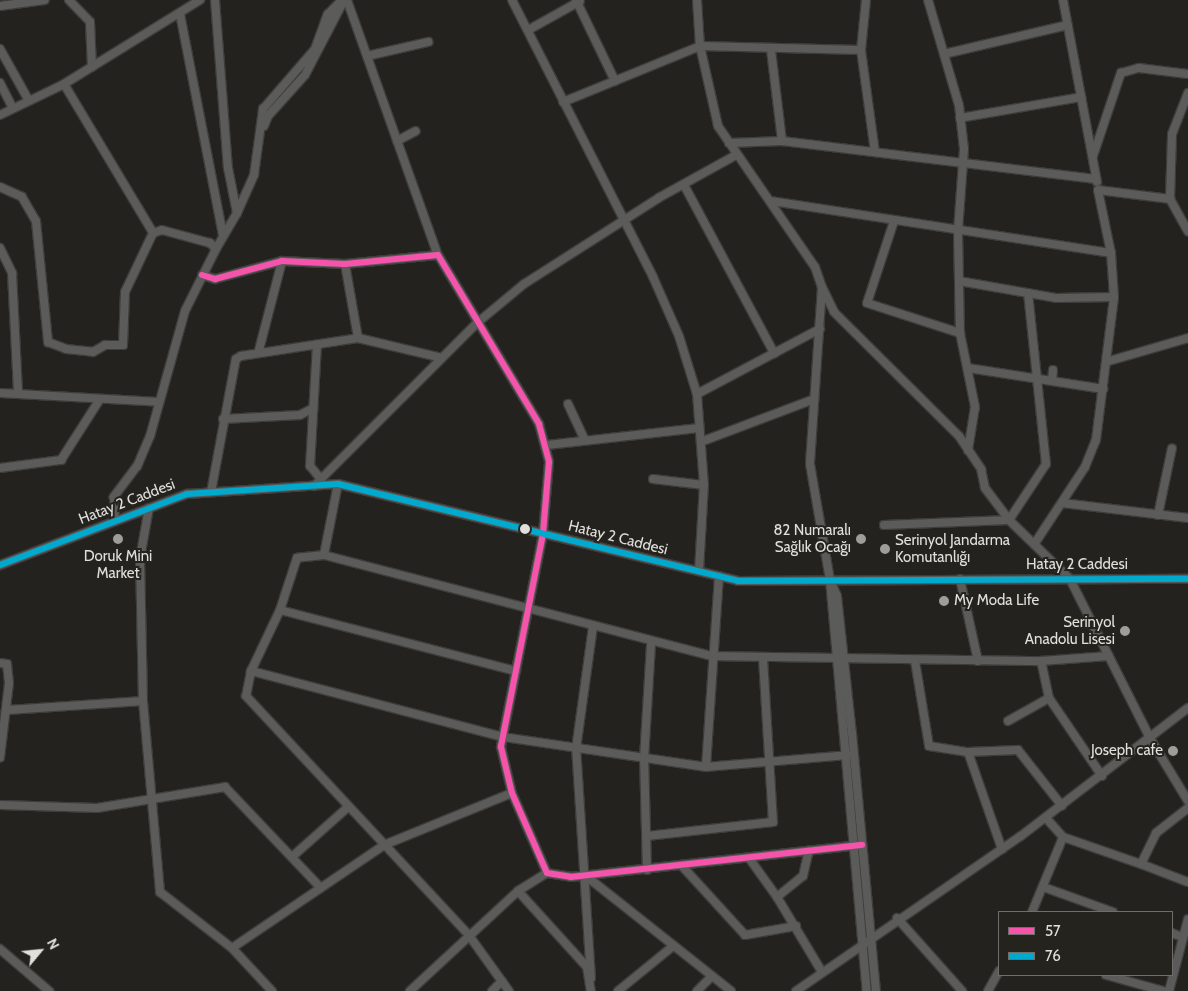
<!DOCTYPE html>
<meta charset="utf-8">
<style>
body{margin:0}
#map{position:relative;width:1188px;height:991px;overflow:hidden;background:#24221f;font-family:Cabin,sans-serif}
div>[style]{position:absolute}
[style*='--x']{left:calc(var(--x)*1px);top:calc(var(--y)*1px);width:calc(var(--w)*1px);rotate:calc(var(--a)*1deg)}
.roads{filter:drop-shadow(1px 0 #3f3d3b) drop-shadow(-1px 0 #3f3d3b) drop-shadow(0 1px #3f3d3b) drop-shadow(0 -1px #3f3d3b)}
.minor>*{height:8px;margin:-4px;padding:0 4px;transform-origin:4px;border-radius:4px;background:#5b5b59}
.bus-1>*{height:6px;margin:-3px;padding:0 3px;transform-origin:3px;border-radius:3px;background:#f653ac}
.bus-2>*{height:6px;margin:-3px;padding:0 3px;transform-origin:3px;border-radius:3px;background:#00a9ce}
.dots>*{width:14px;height:14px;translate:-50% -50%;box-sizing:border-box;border:2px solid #25231e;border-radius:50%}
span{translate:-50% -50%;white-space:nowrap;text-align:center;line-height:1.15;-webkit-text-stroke:4px #25231e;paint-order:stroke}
.street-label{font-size:15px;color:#e0dfdb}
.poi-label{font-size:15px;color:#e0dfdb}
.right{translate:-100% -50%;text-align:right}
.left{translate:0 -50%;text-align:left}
.legend{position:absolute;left:998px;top:911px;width:175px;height:65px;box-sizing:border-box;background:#25231e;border:1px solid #706e6a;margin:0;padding:6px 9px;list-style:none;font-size:15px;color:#e0dfdb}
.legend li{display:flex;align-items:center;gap:10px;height:25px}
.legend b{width:25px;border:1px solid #706e6a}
.north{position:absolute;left:15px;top:926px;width:50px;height:50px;-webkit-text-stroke:4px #25231e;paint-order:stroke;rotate:62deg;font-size:14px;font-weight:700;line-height:20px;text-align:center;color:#e0dfdb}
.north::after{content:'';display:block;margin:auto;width:18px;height:22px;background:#e0dfdb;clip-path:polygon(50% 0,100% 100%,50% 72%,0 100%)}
</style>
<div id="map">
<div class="roads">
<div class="minor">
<i style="--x:69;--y:0;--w:30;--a:46"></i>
<i style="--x:90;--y:22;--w:45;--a:87.5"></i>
<i style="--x:215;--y:0;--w:169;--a:85.6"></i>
<i style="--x:228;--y:168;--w:46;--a:78.7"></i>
<i style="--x:237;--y:213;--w:42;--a:120.3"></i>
<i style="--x:347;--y:0;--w:271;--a:70.4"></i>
<i style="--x:512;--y:0;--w:311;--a:63"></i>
<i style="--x:653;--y:277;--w:64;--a:66.2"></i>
<i style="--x:679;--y:336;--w:61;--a:72.8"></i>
<i style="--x:576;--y:0;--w:90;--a:64.3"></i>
<i style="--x:697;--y:0;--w:46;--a:86.3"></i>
<i style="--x:700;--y:46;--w:82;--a:77.3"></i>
<i style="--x:718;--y:126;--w:171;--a:55.5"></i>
<i style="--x:815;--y:267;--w:21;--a:71"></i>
<i style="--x:822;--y:287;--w:177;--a:93.9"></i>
<i style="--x:810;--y:464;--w:118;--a:80.2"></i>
<i style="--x:830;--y:580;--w:413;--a:84.9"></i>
<i style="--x:866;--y:0;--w:50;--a:95.7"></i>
<i style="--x:861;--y:50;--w:103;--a:82.2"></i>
<i style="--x:928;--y:0;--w:109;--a:73.6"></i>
<i style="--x:959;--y:105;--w:44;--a:83.5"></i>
<i style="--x:964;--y:149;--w:82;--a:94.2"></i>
<i style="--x:958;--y:231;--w:102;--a:88.9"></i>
<i style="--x:960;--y:333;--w:76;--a:78.5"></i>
<i style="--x:975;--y:407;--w:44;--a:99.2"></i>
<i style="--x:1063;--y:0;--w:185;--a:79.4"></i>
<i style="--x:0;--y:6;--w:45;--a:-7.6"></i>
<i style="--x:180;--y:14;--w:225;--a:79"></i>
<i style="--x:530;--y:29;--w:57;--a:-29.2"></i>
<i style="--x:0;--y:49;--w:57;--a:60.8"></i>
<i style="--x:771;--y:50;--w:92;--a:83.1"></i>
<i style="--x:944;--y:54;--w:127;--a:-13.2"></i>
<i style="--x:367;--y:56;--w:63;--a:-12.9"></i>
<i style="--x:0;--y:83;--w:27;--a:63"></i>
<i style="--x:64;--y:84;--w:174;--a:59.1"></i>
<i style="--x:563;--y:102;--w:148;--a:-22.2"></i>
<i style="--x:700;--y:46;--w:161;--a:1.4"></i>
<i style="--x:0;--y:115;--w:71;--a:-25.8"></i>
<i style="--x:64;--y:84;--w:160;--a:-31.7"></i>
<i style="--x:960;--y:118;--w:123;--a:-9.8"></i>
<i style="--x:264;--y:126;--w:11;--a:-68"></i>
<i style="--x:268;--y:116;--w:55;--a:-47.9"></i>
<i style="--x:305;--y:75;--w:80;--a:-62.5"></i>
<i style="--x:397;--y:141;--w:21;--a:-28"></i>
<i style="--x:729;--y:143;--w:53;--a:-2.2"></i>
<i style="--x:782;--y:141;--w:316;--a:6.9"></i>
<i style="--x:1093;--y:156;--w:88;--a:-71.4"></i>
<i style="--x:1121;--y:73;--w:19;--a:-16"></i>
<i style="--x:1139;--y:68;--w:49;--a:7"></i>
<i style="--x:684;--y:185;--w:191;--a:61.8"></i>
<i style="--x:0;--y:187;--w:24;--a:24"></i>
<i style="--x:22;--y:197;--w:28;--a:60"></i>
<i style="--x:36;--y:221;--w:122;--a:84.3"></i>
<i style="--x:48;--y:342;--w:19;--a:21"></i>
<i style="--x:66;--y:349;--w:27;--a:6"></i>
<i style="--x:93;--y:352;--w:14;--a:-30"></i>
<i style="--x:105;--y:345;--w:18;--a:0"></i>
<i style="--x:123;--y:345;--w:53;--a:-87.8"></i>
<i style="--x:125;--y:292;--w:65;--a:-64.6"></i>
<i style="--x:153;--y:233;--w:9;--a:-18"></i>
<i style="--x:162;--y:230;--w:50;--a:15.2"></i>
<i style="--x:210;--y:243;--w:8;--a:45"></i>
<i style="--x:216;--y:249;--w:69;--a:116.6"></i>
<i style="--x:185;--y:311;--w:130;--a:105.6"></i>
<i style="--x:150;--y:436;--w:33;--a:113"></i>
<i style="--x:137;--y:466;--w:39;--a:127"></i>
<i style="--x:114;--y:497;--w:24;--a:88"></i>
<i style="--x:1170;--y:199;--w:37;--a:61"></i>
<i style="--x:771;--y:201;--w:344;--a:8.7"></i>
<i style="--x:237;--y:213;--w:42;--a:-65.9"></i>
<i style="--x:254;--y:175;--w:67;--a:-82.2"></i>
<i style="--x:263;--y:109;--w:79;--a:-49.1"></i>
<i style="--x:315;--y:49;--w:37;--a:-70"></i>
<i style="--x:328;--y:14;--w:20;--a:-45"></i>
<i style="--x:894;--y:221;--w:86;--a:108.2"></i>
<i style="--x:867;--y:303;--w:98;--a:17.9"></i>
<i style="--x:0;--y:248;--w:28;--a:64"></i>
<i style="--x:12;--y:273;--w:120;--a:87.1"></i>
<i style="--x:345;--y:264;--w:75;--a:80"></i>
<i style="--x:202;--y:275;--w:14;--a:17"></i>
<i style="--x:215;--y:279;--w:69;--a:-15"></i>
<i style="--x:282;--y:261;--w:63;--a:2.7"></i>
<i style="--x:345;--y:264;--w:93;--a:-5.5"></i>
<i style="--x:438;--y:255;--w:197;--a:59.1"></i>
<i style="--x:539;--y:424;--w:39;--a:75"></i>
<i style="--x:549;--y:462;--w:72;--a:94.8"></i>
<i style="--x:543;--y:534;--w:217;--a:101.2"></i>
<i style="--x:501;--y:747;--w:47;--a:76.6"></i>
<i style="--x:512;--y:793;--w:87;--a:66.4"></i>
<i style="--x:547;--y:873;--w:24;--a:9"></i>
<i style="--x:571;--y:877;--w:293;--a:-6.3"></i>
<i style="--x:959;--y:281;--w:98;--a:9.9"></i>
<i style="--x:1056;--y:298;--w:58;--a:-1"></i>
<i style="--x:823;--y:289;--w:25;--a:64"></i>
<i style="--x:834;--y:312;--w:176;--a:44.8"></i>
<i style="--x:959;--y:436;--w:40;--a:56"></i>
<i style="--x:981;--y:469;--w:19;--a:78"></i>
<i style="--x:985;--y:488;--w:40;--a:53"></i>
<i style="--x:1009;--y:520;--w:85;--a:44"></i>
<i style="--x:1070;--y:579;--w:180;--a:63.3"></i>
<i style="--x:1151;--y:740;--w:71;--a:58.8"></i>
<i style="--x:317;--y:345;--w:121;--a:93.3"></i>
<i style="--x:310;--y:466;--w:17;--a:50"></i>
<i style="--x:259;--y:350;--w:92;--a:-75.5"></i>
<i style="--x:1109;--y:361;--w:82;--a:-16.2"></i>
<i style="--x:968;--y:368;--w:137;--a:8.8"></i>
<i style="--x:1052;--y:381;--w:11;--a:-85"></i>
<i style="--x:0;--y:393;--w:159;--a:3.2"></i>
<i style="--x:568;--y:404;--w:38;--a:65"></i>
<i style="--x:223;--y:419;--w:77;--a:-3"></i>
<i style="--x:300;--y:415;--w:15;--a:-28"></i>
<i style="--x:703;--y:441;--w:119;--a:-20.7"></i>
<i style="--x:547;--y:445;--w:153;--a:-6.4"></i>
<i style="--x:0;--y:468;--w:62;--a:-7.5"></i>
<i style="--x:61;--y:460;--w:72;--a:-57.4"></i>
<i style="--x:653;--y:479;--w:51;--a:6.7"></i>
<i style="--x:338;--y:484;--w:72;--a:101.2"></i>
<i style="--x:324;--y:555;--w:27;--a:174"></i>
<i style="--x:297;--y:558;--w:55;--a:108.1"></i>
<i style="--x:280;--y:610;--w:68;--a:115.4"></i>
<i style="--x:251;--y:671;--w:25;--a:101"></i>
<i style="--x:246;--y:696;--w:325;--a:47"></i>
<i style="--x:468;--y:934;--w:70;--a:54.3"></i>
<i style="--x:314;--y:486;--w:231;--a:-45"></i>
<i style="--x:477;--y:323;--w:61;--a:-39.7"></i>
<i style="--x:524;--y:284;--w:161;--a:-32.6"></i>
<i style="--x:660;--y:197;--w:87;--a:-28.9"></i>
<i style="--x:211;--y:492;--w:135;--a:-79.4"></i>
<i style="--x:236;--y:359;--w:6;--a:-31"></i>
<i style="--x:241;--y:356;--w:118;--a:-8.7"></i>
<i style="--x:358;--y:338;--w:86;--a:13.4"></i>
<i style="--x:1062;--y:503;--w:127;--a:6.8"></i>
<i style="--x:149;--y:508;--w:51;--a:100.2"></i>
<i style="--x:140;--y:558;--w:143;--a:88.8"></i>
<i style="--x:143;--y:701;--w:192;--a:84.9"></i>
<i style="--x:160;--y:892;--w:91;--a:37.9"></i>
<i style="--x:232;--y:948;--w:59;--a:47.1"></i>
<i style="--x:1158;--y:515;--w:68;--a:-78.2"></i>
<i style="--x:884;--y:525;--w:125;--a:-2.3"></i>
<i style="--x:1009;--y:520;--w:67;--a:-56.5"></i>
<i style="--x:1046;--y:464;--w:172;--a:-96"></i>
<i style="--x:1035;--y:543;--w:91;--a:-56.7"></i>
<i style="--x:1085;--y:467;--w:29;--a:-68"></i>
<i style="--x:1096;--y:440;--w:144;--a:-82.8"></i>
<i style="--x:1114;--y:297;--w:44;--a:-93.9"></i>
<i style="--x:1111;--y:253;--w:64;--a:-101.7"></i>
<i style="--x:1098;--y:190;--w:73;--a:7.1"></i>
<i style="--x:1170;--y:199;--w:65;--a:-88.2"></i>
<i style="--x:1172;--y:134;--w:44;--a:-68.7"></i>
<i style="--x:324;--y:555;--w:402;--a:14.6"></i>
<i style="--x:713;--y:656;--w:328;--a:0.9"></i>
<i style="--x:0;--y:565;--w:200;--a:-20.8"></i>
<i style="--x:187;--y:494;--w:151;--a:-3.8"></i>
<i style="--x:338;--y:484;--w:412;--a:13.6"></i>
<i style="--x:738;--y:581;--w:450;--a:-0.3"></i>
<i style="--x:699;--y:571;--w:86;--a:-86.7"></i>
<i style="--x:704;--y:485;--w:91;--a:-94.4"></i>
<i style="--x:697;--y:394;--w:139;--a:-27.9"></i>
<i style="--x:719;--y:576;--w:191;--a:93.9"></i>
<i style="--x:706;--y:767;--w:144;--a:-4.8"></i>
<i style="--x:960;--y:579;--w:84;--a:77.6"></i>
<i style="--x:831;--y:582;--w:15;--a:67"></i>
<i style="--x:837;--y:596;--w:138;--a:83.8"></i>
<i style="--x:852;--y:733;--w:259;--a:84.7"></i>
<i style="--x:280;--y:610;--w:244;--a:14.5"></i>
<i style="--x:915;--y:661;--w:86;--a:80.6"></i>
<i style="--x:929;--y:746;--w:39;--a:9"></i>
<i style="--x:968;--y:752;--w:50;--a:-2.3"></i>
<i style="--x:1018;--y:750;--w:71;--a:51.8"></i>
<i style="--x:0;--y:663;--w:7;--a:8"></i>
<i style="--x:7;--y:664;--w:19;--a:84"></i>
<i style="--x:9;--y:683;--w:75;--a:96.9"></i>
<i style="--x:251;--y:671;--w:260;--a:14.7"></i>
<i style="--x:503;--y:737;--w:205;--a:8.4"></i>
<i style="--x:8;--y:710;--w:135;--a:-3.8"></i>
<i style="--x:1008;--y:721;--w:47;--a:-29.3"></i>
<i style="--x:968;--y:752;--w:103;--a:70.7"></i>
<i style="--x:1102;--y:776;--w:94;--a:-124.2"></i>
<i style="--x:1049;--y:698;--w:38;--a:-102"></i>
<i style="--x:1041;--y:661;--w:68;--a:-4.2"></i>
<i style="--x:0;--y:805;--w:97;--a:1.8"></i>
<i style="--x:97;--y:808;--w:130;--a:-9.3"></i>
<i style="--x:225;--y:787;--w:139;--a:46.5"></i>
<i style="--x:1046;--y:818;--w:25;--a:48"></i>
<i style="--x:1063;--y:837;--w:83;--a:19.1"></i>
<i style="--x:1141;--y:864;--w:34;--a:-64"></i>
<i style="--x:1156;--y:833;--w:41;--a:-38"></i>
<i style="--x:647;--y:836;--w:127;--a:-6.3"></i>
<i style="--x:773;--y:822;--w:164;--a:-93.5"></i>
<i style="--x:293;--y:856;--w:71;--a:-41.6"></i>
<i style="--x:749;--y:858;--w:48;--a:54.3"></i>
<i style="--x:777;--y:897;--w:33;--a:-39"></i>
<i style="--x:803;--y:876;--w:26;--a:-77"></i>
<i style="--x:1141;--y:864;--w:50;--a:21"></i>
<i style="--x:682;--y:866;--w:93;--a:47.6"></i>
<i style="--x:745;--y:935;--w:52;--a:-10"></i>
<i style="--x:647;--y:870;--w:111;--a:-91.5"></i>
<i style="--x:644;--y:759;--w:116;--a:-86.5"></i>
<i style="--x:586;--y:876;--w:185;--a:38.4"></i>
<i style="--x:1046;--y:888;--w:71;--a:19.7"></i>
<i style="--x:518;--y:891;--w:103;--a:47.8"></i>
<i style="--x:587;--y:967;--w:24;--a:81"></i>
<i style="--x:777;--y:897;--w:87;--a:59"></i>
<i style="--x:1032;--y:912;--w:81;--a:-67.5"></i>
<i style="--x:897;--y:918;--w:98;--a:48.3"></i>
<i style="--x:1172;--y:933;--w:11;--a:22"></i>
<i style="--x:232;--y:948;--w:184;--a:-34.1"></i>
<i style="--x:384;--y:845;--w:138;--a:-22.1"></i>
<i style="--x:0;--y:949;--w:65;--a:40.6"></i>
<i style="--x:1106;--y:975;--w:59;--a:15.7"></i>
<i style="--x:591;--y:978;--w:229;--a:-93.7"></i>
<i style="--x:576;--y:749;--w:123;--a:-82.1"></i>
<i style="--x:410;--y:991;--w:147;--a:-42.8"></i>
<i style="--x:518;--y:891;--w:34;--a:-32"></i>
<i style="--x:492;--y:991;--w:14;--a:-45"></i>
<i style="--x:618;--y:991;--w:70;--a:-39.2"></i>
<i style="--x:697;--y:991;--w:21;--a:-45"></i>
<i style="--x:796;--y:991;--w:273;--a:-34.6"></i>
<i style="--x:1021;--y:836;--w:210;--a:-37.5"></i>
<i style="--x:988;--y:991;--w:23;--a:-61"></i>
<i style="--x:1169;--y:991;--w:74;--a:-75.2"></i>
</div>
</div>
<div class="bus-1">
<i style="--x:202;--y:275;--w:14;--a:17"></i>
<i style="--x:215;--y:279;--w:69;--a:-15"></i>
<i style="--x:282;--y:261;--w:63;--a:2.7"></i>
<i style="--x:345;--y:264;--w:93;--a:-5.5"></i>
<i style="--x:438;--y:255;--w:197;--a:59.1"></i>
<i style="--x:539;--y:424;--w:39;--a:75"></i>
<i style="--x:549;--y:462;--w:72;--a:94.8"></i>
<i style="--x:543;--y:534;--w:217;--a:101.2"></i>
<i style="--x:501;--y:747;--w:47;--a:76.6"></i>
<i style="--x:512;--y:793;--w:87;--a:66.4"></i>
<i style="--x:547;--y:873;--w:24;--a:9"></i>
<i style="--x:571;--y:877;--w:293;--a:-6.3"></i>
</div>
<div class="bus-2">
<i style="--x:0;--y:565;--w:200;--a:-20.8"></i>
<i style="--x:187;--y:494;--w:151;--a:-3.8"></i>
<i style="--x:338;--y:484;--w:412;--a:13.6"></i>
<i style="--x:738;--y:581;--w:450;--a:-0.3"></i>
</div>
<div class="dots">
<i style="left:525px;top:529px;background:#e0dfdb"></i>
<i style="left:118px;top:539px;background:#9e9d99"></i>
<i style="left:861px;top:539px;background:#9e9d99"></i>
<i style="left:885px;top:549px;background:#9e9d99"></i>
<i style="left:944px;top:601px;background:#9e9d99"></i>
<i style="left:1125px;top:631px;background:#9e9d99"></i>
<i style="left:1173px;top:751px;background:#9e9d99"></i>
</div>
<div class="street-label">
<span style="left:127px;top:502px;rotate:-21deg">Hatay 2 Caddesi</span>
<span style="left:618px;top:538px;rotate:14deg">Hatay 2 Caddesi</span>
<span style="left:1077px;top:565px">Hatay 2 Caddesi</span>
</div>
<div class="poi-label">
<span class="right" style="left:851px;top:539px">82 Numaralı<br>Sağlık Ocağı</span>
<span class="left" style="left:895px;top:549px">Serinyol Jandarma<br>Komutanlığı</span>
<span style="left:118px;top:565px">Doruk Mini<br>Market</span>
<span class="left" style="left:954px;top:601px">My Moda Life</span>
<span class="right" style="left:1115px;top:631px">Serinyol<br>Anadolu Lisesi</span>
<span class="right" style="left:1163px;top:751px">Joseph cafe</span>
</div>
<ul class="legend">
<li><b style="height:6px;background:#f653ac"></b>57</li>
<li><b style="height:6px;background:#00a9ce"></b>76</li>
</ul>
<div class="north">N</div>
</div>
